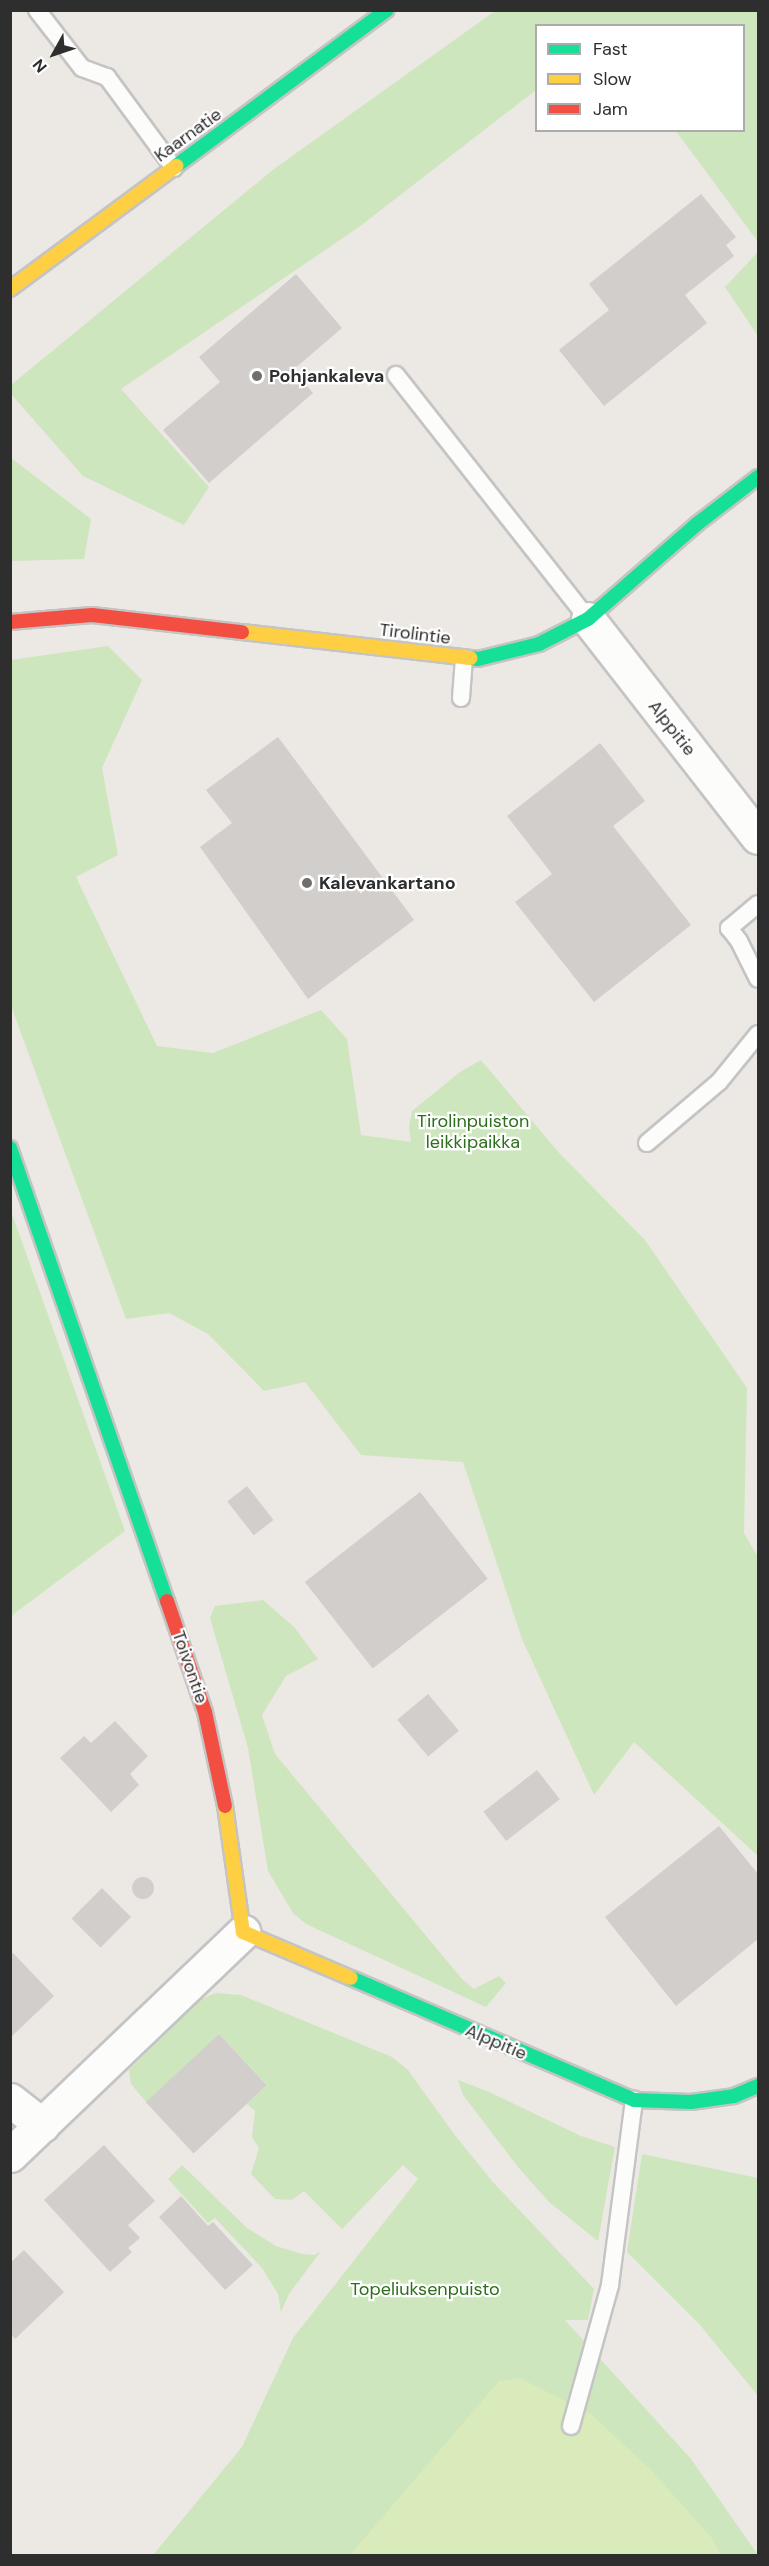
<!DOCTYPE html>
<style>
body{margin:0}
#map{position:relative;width:769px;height:2566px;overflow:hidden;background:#ece8e4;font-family:"DM Sans",sans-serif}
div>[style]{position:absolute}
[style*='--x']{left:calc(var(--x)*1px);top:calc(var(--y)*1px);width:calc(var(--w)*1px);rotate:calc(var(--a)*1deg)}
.green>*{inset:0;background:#cee6be}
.pitch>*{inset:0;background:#d9eabb}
.building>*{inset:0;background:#d1cecb;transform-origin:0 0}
.round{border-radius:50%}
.roads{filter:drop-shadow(2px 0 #c5c4c5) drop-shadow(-2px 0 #c5c4c5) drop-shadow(0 2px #c5c4c5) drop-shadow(0 -2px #c5c4c5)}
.lane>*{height:16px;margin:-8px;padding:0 8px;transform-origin:8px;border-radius:8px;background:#fcfcfb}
.street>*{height:33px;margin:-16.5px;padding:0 16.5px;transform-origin:16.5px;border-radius:16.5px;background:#fcfcfb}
.fast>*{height:14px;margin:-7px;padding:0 7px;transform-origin:7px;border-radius:7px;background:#16e098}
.slow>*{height:14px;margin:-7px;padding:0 7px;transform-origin:7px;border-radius:7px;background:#ffcf43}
.jam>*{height:14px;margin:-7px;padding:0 7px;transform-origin:7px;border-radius:7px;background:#f24e42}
.dots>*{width:16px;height:16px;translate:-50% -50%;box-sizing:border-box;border:3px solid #fff;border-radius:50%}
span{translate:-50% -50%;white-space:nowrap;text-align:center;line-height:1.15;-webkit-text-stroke:4.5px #fff;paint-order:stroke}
.street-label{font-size:18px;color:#2e2e2e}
.poi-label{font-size:18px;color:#2e2e2e;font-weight:700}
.left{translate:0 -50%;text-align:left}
.park-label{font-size:18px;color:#2c6e1b}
.frame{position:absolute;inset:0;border:12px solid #2e2e2e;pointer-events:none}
.legend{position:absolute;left:535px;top:24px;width:210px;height:108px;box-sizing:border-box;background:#fff;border:2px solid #ababab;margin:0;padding:8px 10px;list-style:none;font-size:18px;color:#2e2e2e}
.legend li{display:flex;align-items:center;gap:12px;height:30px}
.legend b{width:30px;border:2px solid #ababab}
.north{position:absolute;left:24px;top:24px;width:60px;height:60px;-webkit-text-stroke:4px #fff;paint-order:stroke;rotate:230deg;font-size:16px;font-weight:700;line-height:24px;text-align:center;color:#2e2e2e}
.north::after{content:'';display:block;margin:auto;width:21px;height:27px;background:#2e2e2e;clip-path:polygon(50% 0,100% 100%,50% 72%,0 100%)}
</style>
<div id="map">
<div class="green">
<i style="clip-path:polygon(495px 11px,758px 11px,758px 242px,676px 131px,744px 130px,744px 26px,536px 26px,536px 90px,359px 227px,121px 389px,209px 487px,184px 525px,83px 476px,11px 394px,11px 385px,274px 169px)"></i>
<i style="clip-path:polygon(758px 252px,758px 336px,725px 287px)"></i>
<i style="clip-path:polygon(11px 458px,91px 519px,84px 559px,11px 561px)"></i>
<i style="clip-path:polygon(108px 646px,142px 680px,102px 768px,118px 855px,76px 877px,157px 1046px,213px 1053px,321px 1010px,347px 1039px,361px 1135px,411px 1142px,409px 1127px,412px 1111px,460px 1072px,481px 1060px,560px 1154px,645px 1240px,747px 1388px,744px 1533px,758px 1557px,758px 1856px,634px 1742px,594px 1795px,522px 1639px,463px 1462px,361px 1455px,305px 1382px,264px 1391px,208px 1334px,169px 1313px,126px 1319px,10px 1003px,11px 660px)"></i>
<i style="clip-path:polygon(11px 1211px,125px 1531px,11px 1616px,10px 1616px)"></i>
<i style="clip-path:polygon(263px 1600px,294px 1627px,318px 1659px,286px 1676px,262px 1715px,275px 1754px,462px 1979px,474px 1989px,499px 1976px,506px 1983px,486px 2007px,306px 1924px,293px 1913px,268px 1871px,248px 1748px,210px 1618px,215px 1606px)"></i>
<i style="clip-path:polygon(216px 1993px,241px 1995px,392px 2057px,408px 2070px,454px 2134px,492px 2181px,594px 2289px,588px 2320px,565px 2320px,691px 2459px,758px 2555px,153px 2555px,242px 2447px,293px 2338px,418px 2179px,403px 2165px,342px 2229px,304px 2191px,292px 2200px,275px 2199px,251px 2174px,259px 2148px,252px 2137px,255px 2111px,247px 2104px,267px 2085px,219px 2034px,147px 2103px,131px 2084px,129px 2070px,201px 1999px)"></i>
<i style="clip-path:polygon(458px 2080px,487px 2091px,581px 2136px,615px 2147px,598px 2241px,549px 2202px,518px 2167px,463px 2095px)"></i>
<i style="clip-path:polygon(642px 2154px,758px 2178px,758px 2396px,700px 2325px,627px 2252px)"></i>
<i style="clip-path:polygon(182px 2165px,247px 2228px,276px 2246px,302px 2254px,315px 2255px,321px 2251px,289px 2294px,281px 2312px,278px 2294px,262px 2268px,215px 2218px,208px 2223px,168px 2179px)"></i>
</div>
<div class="pitch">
<i style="clip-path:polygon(520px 2378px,592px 2415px,651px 2470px,711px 2537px,721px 2555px,349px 2556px,499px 2381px)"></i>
</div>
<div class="building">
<i style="clip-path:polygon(701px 194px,736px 237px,726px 245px,734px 256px,685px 295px,707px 323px,604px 406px,559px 350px,609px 310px,589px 284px)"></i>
<i style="clip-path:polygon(296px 274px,342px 328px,293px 370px,313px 393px,209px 483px,163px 430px,220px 382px,199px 357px)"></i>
<i style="clip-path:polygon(278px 737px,414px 920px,308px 999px,200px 847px,232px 823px,206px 790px)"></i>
<i style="clip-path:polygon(600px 743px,645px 801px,613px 826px,691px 925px,594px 1002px,515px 902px,552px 874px,507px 816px)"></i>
<i style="left:247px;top:1486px;width:43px;height:25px;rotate:52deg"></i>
<i style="left:420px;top:1492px;width:110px;height:146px;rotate:52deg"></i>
<i style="left:428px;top:1694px;width:48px;height:40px;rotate:50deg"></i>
<i style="clip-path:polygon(115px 1721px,148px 1756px,130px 1774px,139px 1785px,111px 1812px,60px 1758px,84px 1736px,91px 1743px)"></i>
<i style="left:537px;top:1770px;width:37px;height:68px;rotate:52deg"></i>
<i style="clip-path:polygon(719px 1826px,758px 1874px,758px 1939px,676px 2006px,605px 1917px)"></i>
<i class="round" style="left:132px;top:1877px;width:22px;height:22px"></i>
<i style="left:102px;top:1888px;width:41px;height:43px;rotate:45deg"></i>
<i style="clip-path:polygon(13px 1953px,54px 1996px,10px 2038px,10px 1955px)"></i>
<i style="left:219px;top:2034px;width:70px;height:100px;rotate:47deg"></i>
<i style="clip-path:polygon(104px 2145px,155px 2201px,128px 2225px,140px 2238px,128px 2248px,132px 2252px,110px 2272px,44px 2200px)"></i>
<i style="clip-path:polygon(181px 2196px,208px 2226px,213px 2222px,253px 2265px,225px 2290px,159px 2217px)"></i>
<i style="clip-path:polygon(24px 2250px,64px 2292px,15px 2339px,10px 2333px,10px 2263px)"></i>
</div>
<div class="roads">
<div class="lane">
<i style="--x:37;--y:10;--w:73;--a:52.2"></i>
<i style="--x:82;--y:68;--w:27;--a:20"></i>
<i style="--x:107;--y:77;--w:113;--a:53.6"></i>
<i style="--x:396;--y:375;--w:310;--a:51.8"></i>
<i style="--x:461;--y:698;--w:40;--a:-85.7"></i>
<i style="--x:758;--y:904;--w:38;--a:140"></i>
<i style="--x:729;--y:928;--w:16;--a:52"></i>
<i style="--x:739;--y:941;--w:42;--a:63.4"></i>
<i style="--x:647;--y:1143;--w:94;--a:-40.3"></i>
<i style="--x:719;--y:1082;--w:62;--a:-50.9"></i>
<i style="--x:571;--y:2426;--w:146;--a:-74.5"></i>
<i style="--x:610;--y:2285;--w:187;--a:-82.6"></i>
</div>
<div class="street">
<i style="--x:588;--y:619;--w:276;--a:52.1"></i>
<i style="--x:10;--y:2100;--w:41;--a:38"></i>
<i style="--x:10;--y:2155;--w:323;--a:-43.7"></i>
</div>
<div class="fast">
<i style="--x:176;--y:166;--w:262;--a:-36.5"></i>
<i style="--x:471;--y:658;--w:7;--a:8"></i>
<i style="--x:478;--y:659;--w:63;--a:-13.8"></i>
<i style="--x:539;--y:644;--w:55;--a:-27"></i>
<i style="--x:588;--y:619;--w:145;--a:-41.1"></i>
<i style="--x:697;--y:524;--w:77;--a:-37.6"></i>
<i style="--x:10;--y:1148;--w:479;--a:70.9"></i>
<i style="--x:351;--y:1978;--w:308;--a:23.3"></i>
<i style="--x:634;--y:2100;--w:57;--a:2"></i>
<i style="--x:691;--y:2102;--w:43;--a:-7.9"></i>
<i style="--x:734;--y:2096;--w:26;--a:-23"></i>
</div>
<div class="slow">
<i style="--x:10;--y:289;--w:207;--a:-36.5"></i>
<i style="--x:242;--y:632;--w:230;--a:6.5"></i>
<i style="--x:225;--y:1806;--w:127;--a:81.9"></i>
<i style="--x:243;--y:1932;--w:117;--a:23.1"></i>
</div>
<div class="jam">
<i style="--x:10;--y:622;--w:82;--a:-4.9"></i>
<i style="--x:92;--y:615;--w:151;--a:6.5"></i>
<i style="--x:167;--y:1601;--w:117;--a:71.1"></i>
<i style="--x:205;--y:1712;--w:96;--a:78"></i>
</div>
</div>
<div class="dots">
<i style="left:257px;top:376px;background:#706f6e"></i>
<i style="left:307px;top:883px;background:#706f6e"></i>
</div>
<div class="street-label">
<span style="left:188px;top:135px;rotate:-36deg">Kaarnatie</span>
<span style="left:415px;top:634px;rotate:7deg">Tirolintie</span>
<span style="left:672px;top:728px;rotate:52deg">Alppitie</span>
<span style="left:190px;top:1667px;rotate:71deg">Toivontie</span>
<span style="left:496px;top:2042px;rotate:23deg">Alppitie</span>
</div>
<div class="poi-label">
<span class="left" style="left:269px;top:376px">Pohjankaleva</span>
<span class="left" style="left:319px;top:883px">Kalevankartano</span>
</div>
<div class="park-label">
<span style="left:473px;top:1132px">Tirolinpuiston<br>leikkipaikka</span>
<span style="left:425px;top:2289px">Topeliuksenpuisto</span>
</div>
<div class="frame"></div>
<ul class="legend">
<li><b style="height:8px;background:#16e098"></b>Fast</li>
<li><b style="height:8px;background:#ffcf43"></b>Slow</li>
<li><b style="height:8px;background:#f24e42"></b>Jam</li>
</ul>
<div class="north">N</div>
</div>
